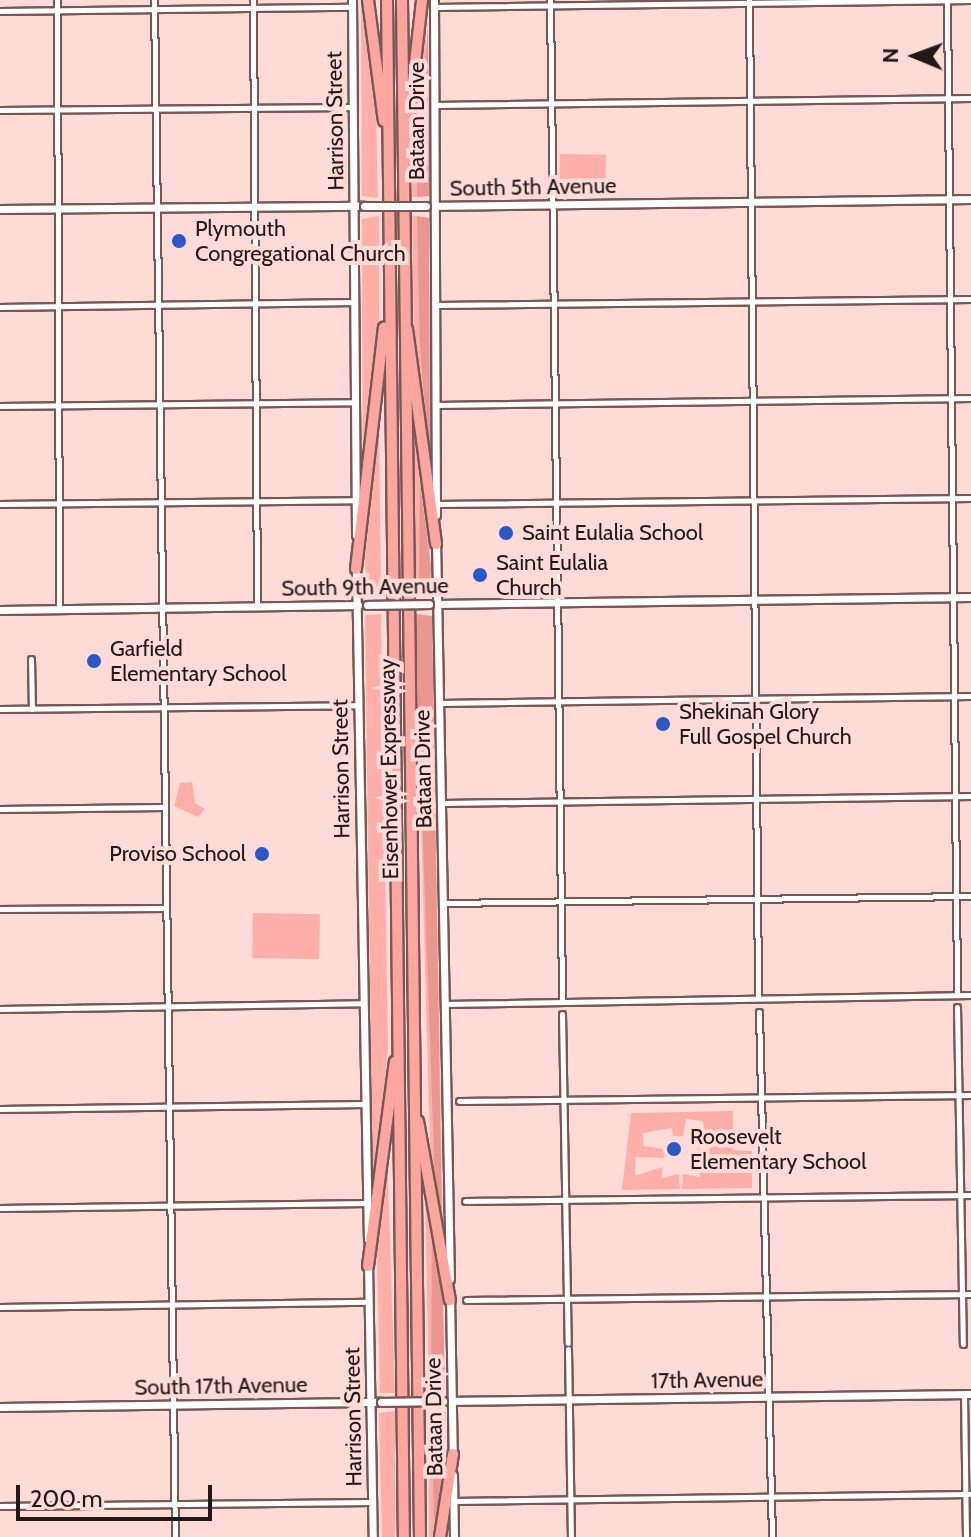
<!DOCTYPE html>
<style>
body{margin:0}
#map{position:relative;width:971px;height:1537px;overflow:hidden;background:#ffdbd7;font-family:Cabin,sans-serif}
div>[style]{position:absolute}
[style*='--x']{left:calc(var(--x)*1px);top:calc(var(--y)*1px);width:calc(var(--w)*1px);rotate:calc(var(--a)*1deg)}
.green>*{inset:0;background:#ffafa8;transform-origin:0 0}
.forest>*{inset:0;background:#e99790}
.roads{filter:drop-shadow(2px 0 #765855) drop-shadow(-2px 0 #765855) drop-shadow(0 2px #765855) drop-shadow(0 -2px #765855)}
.minor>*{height:5px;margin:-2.5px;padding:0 2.5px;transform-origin:2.5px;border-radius:2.5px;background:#fff}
.tertiary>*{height:7px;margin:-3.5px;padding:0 3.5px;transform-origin:3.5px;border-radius:3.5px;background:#fff}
.motorway>*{height:10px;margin:-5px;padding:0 5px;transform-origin:5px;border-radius:5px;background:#fda69f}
.bridges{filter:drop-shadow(2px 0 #765855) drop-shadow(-2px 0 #765855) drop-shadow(0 2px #765855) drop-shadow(0 -2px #765855)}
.tertiary-bridge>*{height:7px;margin:-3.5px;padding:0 3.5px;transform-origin:3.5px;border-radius:3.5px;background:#fff}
.dots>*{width:22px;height:22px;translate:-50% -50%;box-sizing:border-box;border:4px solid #ffdbd7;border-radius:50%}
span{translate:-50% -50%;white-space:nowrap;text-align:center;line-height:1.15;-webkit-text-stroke:8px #ffdbd7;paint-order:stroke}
.street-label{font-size:22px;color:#241817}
.poi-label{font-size:22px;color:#241817}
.left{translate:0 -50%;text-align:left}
.right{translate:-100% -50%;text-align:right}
.north{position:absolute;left:875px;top:16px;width:80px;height:80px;-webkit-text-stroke:6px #ffdbd7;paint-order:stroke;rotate:271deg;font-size:22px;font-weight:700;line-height:32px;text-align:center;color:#241817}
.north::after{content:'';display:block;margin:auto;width:28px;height:36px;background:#241817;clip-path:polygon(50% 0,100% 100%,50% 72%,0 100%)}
.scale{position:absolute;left:16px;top:1485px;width:196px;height:36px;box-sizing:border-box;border:4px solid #241817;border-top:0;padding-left:10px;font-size:24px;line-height:28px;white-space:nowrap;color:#241817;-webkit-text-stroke:6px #ffdbd7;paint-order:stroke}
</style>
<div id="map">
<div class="green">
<i style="clip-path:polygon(361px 0,376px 106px,378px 198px,362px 196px)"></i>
<i style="clip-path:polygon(425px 0,429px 196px,412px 197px,412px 156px)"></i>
<i style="left:560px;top:154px;width:46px;height:41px;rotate:1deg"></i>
<i style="clip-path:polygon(379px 216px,379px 318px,363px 525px,362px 219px)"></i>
<i style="clip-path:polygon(412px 216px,429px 218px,430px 509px,414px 331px)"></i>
<i style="clip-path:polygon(413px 411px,431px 567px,429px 595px,415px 595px)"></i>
<i style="clip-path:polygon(379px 420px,381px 596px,367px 596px,365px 560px)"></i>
<i style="clip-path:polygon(381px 614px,388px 1048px,373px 1215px,365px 615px)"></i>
<i style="clip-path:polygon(415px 614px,432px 616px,443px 1249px,431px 1175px)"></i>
<i style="clip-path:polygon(192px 782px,195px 803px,205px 809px,198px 817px,174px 806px,180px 783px)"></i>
<i style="left:253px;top:913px;width:67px;height:45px;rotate:1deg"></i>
<i style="clip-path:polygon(733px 1111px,733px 1150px,752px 1151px,752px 1188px,682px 1189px,683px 1174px,700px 1177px,697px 1131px,704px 1130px,703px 1121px,686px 1119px,683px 1136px,673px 1136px,672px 1128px,643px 1133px,643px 1146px,664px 1149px,664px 1158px,635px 1157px,635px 1176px,662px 1167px,662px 1178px,679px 1174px,680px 1189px,622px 1190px,631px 1113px)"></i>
<i style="clip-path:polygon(387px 1149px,395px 1393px,380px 1393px,377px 1249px)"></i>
<i style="clip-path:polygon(425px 1191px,443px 1304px,445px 1392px,429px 1392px)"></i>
<i style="clip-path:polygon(395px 1411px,395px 1537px,382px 1537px,379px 1413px)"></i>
<i style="clip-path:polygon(429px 1411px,446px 1412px,437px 1537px,429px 1537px)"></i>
</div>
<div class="forest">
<i style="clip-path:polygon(428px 26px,429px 196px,417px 197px,417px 159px)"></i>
<i style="clip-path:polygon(417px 216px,429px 218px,430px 467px,420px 346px)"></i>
<i style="clip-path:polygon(420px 484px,431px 567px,429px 595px,419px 595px)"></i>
<i style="clip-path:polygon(415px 614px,432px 616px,442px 1228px,435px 1184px)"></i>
<i style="clip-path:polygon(432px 1234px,443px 1304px,445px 1392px,431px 1392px)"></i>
<i style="clip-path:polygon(432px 1411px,446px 1412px,438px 1521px,434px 1517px)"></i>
</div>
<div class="roads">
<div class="minor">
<i style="--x:57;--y:0;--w:609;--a:89.81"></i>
<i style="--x:154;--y:0;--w:1537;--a:89.22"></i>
<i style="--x:253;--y:0;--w:606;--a:89.62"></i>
<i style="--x:550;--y:0;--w:1001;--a:89.31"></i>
<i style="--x:749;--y:0;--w:998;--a:89.48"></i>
<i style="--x:947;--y:0;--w:995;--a:89.42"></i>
<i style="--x:435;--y:7;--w:536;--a:-0.75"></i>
<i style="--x:0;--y:11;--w:352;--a:-0.7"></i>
<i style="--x:434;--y:105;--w:537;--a:-0.75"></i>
<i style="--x:0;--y:110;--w:353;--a:-0.5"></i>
<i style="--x:436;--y:305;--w:535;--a:-0.64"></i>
<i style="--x:0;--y:307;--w:355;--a:-0.8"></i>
<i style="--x:436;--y:405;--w:535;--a:-0.75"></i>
<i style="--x:0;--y:406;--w:355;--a:-0.6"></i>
<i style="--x:0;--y:504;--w:356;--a:-0.6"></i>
<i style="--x:436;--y:504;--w:535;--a:-0.64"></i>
<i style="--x:31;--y:659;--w:50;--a:88.9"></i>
<i style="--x:440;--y:703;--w:531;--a:-0.76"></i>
<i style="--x:0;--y:709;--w:358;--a:-0.6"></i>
<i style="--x:442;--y:803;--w:529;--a:-0.76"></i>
<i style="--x:0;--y:809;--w:164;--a:-0.7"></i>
<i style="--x:443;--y:903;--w:528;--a:-0.76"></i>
<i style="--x:0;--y:909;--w:165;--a:-0.3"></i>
<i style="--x:445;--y:1004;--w:526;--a:-0.98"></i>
<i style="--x:957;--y:1007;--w:337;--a:89"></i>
<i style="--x:0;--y:1009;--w:364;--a:-0.9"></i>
<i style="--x:759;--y:1012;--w:525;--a:88.58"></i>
<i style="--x:562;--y:1014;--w:329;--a:89"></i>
<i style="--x:459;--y:1101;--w:512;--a:-0.67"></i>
<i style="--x:0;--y:1109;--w:365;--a:-0.8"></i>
<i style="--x:465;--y:1201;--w:506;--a:-0.68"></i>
<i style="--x:0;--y:1208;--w:367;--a:-0.8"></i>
<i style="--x:466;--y:1300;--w:505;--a:-0.68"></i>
<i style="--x:0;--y:1307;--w:369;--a:-0.8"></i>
<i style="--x:568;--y:1349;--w:188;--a:89.1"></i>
<i style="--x:964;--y:1394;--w:143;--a:89.2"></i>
<i style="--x:454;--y:1501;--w:517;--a:-0.78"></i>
<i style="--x:0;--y:1506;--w:372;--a:-0.6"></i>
</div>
<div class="tertiary">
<i style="--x:352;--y:0;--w:535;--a:89.57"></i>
<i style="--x:434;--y:0;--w:515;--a:89.78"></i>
<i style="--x:426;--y:206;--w:545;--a:-0.74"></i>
<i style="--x:0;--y:209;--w:364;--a:-0.5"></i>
<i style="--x:436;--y:539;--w:740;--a:88.92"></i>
<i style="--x:356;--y:567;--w:672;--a:88.98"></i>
<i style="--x:435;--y:604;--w:536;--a:-0.75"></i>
<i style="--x:0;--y:610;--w:358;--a:-0.8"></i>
<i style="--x:368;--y:1263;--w:274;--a:89"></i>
<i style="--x:450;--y:1295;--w:164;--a:89"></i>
<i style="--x:443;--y:1401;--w:528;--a:-0.76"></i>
<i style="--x:0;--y:1407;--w:381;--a:-0.8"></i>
<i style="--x:453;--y:1475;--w:62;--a:89.1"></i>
</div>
<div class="motorway">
<i style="--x:368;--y:0;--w:122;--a:82.5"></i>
<i style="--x:387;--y:0;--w:1537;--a:89.37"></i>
<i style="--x:402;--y:0;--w:1537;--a:89.33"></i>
<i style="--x:405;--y:152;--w:153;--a:-83.6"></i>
<i style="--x:407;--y:329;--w:217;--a:82.3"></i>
<i style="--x:356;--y:569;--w:243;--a:-83.4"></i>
<i style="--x:418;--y:1121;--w:182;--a:79.9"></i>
<i style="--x:368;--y:1266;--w:206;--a:-82.5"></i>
<i style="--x:440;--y:1537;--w:84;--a:-81.1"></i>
</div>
</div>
<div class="bridges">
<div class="tertiary-bridge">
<i style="--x:364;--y:206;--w:62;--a:0"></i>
<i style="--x:367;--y:605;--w:62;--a:-0.9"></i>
<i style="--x:381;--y:1402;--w:62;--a:-0.9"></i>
</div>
</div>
<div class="dots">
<i style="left:179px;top:241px;background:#2a58c6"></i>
<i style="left:506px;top:533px;background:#2a58c6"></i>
<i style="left:480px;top:575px;background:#2a58c6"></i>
<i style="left:94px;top:661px;background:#2a58c6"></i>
<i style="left:663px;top:724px;background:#2a58c6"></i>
<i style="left:262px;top:854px;background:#2a58c6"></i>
<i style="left:674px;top:1149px;background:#2a58c6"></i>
</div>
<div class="street-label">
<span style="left:335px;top:121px;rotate:-91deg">Harrison Street</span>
<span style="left:417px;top:121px;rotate:-90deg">Bataan Drive</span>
<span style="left:533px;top:187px;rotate:-1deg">South 5th Avenue</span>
<span style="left:365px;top:587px;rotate:-1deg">South 9th Avenue</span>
<span style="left:341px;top:769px;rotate:-91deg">Harrison Street</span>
<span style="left:389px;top:769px;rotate:-91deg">Eisenhower Expressway</span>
<span style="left:423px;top:769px;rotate:-91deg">Bataan Drive</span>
<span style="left:707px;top:1380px;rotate:-1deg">17th Avenue</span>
<span style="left:221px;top:1386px;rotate:-1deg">South 17th Avenue</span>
<span style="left:353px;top:1417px;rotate:-91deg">Harrison Street</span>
<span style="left:434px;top:1417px;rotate:-91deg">Bataan Drive</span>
</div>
<div class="poi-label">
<span class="left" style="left:195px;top:241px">Plymouth<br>Congregational Church</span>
<span class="left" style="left:522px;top:533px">Saint Eulalia School</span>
<span class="left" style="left:496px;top:575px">Saint Eulalia<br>Church</span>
<span class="left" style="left:110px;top:661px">Garfield<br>Elementary School</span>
<span class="left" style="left:679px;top:724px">Shekinah Glory<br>Full Gospel Church</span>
<span class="right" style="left:246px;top:854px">Proviso School</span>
<span class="left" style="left:690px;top:1149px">Roosevelt<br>Elementary School</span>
</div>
<div class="north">N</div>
<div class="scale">200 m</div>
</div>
